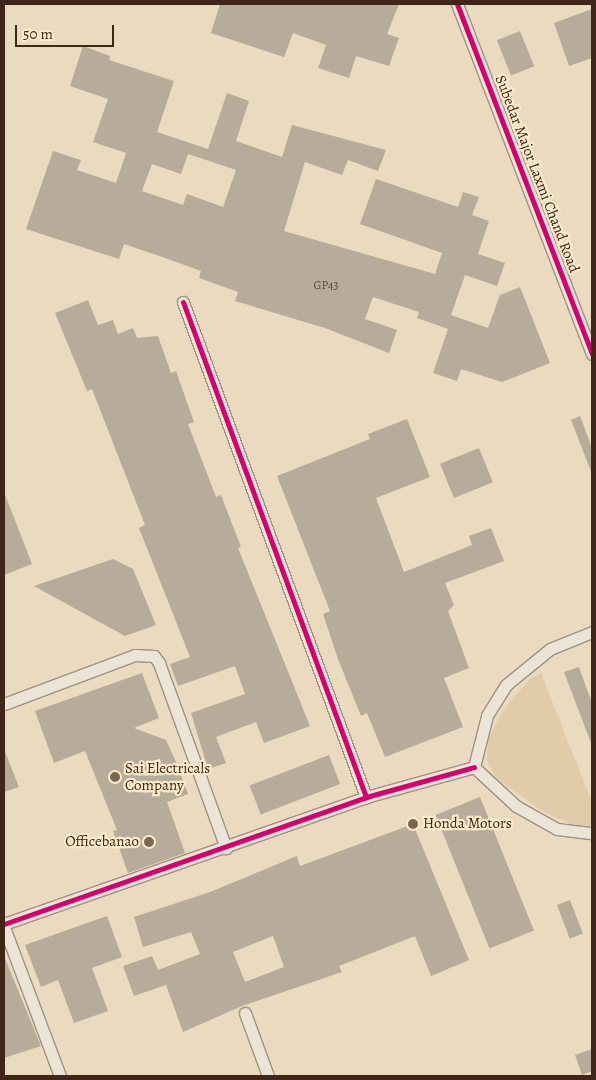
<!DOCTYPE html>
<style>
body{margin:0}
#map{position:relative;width:596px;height:1080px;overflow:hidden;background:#eadac0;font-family:Alegreya,serif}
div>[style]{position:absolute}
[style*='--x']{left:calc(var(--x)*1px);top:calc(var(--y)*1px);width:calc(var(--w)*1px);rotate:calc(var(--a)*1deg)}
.green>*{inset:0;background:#e2cba8}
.building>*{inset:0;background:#b7ab9a;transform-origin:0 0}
.roads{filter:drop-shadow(1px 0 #9e9181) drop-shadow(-1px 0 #9e9181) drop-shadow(0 1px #9e9181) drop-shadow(0 -1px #9e9181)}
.minor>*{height:11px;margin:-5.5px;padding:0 5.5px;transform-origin:5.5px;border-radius:5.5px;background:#ece4d7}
.cycleway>*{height:5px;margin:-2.5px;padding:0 2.5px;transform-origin:2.5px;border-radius:2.5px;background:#d6006c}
.dots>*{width:14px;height:14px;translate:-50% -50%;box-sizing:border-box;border:2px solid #fdeaca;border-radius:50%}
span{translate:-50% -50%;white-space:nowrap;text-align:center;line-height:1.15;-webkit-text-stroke:4.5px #fdeaca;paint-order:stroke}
.number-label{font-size:12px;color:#5e4738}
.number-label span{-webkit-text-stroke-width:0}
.street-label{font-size:15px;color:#402618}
.poi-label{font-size:15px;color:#402618}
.left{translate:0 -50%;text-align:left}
.right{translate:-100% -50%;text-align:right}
.frame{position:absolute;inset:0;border:5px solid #402618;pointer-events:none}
.scale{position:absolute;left:15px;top:25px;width:99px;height:22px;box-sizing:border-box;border:2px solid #402618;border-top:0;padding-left:6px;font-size:15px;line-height:18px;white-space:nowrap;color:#402618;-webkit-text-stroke:4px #fdeaca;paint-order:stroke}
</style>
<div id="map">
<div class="green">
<i style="clip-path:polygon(541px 673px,592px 802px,592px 826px,572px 825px,544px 812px,497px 779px,487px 761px,488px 738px,504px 709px,529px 680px)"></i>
</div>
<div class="building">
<i style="clip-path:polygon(220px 4px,399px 4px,387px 34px,399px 38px,389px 66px,356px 56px,349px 78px,318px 68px,326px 45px,293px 33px,284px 57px,211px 33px)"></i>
<i style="clip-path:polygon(592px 9px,592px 58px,569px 66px,554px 23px)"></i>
<i style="left:520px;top:31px;width:38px;height:25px;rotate:68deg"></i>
<i style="clip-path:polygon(evenodd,83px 46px,110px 56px,109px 60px,174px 81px,157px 132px,208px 149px,227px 93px,249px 101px,236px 141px,282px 157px,292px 125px,386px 150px,378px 171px,348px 160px,342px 175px,305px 162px,284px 231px,435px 274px,442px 253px,360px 224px,376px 179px,458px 207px,463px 192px,479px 197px,472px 215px,489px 221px,478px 254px,505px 263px,497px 286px,465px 275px,451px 315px,488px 328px,500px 295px,520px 287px,550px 363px,502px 382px,461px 369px,457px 381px,433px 373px,448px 329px,417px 318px,419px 312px,373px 297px,365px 319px,397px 330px,389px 353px,325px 328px,235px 301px,238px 292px,199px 278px,201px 271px,165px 258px,124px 244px,119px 259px,26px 229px,53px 151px,81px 160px,77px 170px,116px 183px,126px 153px,93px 142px,108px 99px,70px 86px,83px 46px,188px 154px,236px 170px,223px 207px,187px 194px,183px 205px,142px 191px,152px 164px,181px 174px,188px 154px)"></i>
<i style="clip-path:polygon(88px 300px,98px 325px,113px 320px,118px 334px,133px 328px,137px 338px,158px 336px,171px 373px,176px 371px,194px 422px,188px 424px,216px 497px,221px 495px,241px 547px,238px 548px,310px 726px,264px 743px,256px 722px,216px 737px,226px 763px,208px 769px,191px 713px,245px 694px,235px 666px,178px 686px,170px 664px,190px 657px,139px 528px,145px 525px,92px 389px,87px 391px,55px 313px)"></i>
<i style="clip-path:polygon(580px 416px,592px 448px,592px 474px,571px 420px)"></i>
<i style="clip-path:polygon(407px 419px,430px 477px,376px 498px,404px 572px,472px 545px,469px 536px,491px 528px,504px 561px,445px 583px,454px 605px,448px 611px,469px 668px,444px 678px,463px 727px,385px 757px,367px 713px,361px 716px,338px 659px,323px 614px,330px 611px,277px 476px,370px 439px,368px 434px)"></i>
<i style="left:479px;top:448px;width:37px;height:42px;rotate:68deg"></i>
<i style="clip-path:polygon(4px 492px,32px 564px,4px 575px)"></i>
<i style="clip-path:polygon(113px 559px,133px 569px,156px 625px,125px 636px,34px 586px)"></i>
<i style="clip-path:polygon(579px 667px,592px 703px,591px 743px,564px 672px)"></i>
<i style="clip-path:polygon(142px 673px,159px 718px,134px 728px,166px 740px,177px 764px,188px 794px,167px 802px,185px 853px,128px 873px,113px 831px,117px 830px,85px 751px,54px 763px,35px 711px)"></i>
<i style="clip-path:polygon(4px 749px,19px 787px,4px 792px)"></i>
<i style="left:329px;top:755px;width:31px;height:85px;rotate:69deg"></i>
<i style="left:480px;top:797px;width:144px;height:48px;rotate:68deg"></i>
<i style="clip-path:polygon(evenodd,413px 824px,469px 960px,431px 976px,415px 936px,339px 966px,342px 972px,242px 1006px,183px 1032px,166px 985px,134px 996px,123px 966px,152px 956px,158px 970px,200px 954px,191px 932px,143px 947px,134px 917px,210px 892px,297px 856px,300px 866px,413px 824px,273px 936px,284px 967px,245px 982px,233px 952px,273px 936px)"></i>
<i style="left:570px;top:900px;width:36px;height:14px;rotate:69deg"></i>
<i style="clip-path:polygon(107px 916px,122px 957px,92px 968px,108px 1011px,74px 1023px,58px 980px,41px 987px,25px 945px)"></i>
<i style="clip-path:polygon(4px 956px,41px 1046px,4px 1058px)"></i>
<i style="clip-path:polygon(592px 1049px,592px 1071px,582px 1075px,575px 1055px)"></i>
</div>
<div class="roads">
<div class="minor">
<i style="--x:457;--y:4;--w:375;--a:68.9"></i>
<i style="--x:183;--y:302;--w:528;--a:69.71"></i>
<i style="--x:592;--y:632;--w:45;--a:158"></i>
<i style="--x:550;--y:649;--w:57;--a:140.7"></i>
<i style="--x:506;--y:685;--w:36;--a:122"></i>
<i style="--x:487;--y:716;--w:53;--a:104.3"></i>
<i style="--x:474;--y:767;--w:57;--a:42.9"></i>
<i style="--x:516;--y:806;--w:47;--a:29.3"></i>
<i style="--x:557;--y:829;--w:35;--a:7"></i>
<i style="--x:4;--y:704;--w:140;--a:-20.5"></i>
<i style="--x:135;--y:655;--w:19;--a:3"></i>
<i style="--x:154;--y:656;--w:9;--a:54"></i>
<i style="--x:159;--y:663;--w:197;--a:70.1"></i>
<i style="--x:4;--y:924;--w:384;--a:-19.3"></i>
<i style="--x:366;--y:797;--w:112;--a:-15.5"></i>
<i style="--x:4;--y:927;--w:159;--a:69.4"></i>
<i style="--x:245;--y:1013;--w:67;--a:69.9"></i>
</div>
</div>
<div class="cycleway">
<i style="--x:457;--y:4;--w:375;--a:68.9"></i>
<i style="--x:183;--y:302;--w:528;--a:69.71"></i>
<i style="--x:4;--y:924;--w:384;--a:-19.3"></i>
<i style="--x:366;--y:797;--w:112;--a:-15.5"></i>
</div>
<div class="dots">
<i style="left:115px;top:777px;background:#7c6553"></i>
<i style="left:413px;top:824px;background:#7c6553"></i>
<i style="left:149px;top:842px;background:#7c6553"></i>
</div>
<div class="number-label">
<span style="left:326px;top:286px">GP43</span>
</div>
<div class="street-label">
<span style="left:537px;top:174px;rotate:69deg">Subedar Major Laxmi Chand Road</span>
</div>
<div class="poi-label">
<span class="left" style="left:125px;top:777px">Sai Electricals<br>Company</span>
<span class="left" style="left:423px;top:824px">Honda Motors</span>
<span class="right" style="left:139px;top:842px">Officebanao</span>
</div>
<div class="frame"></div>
<div class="scale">50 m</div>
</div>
